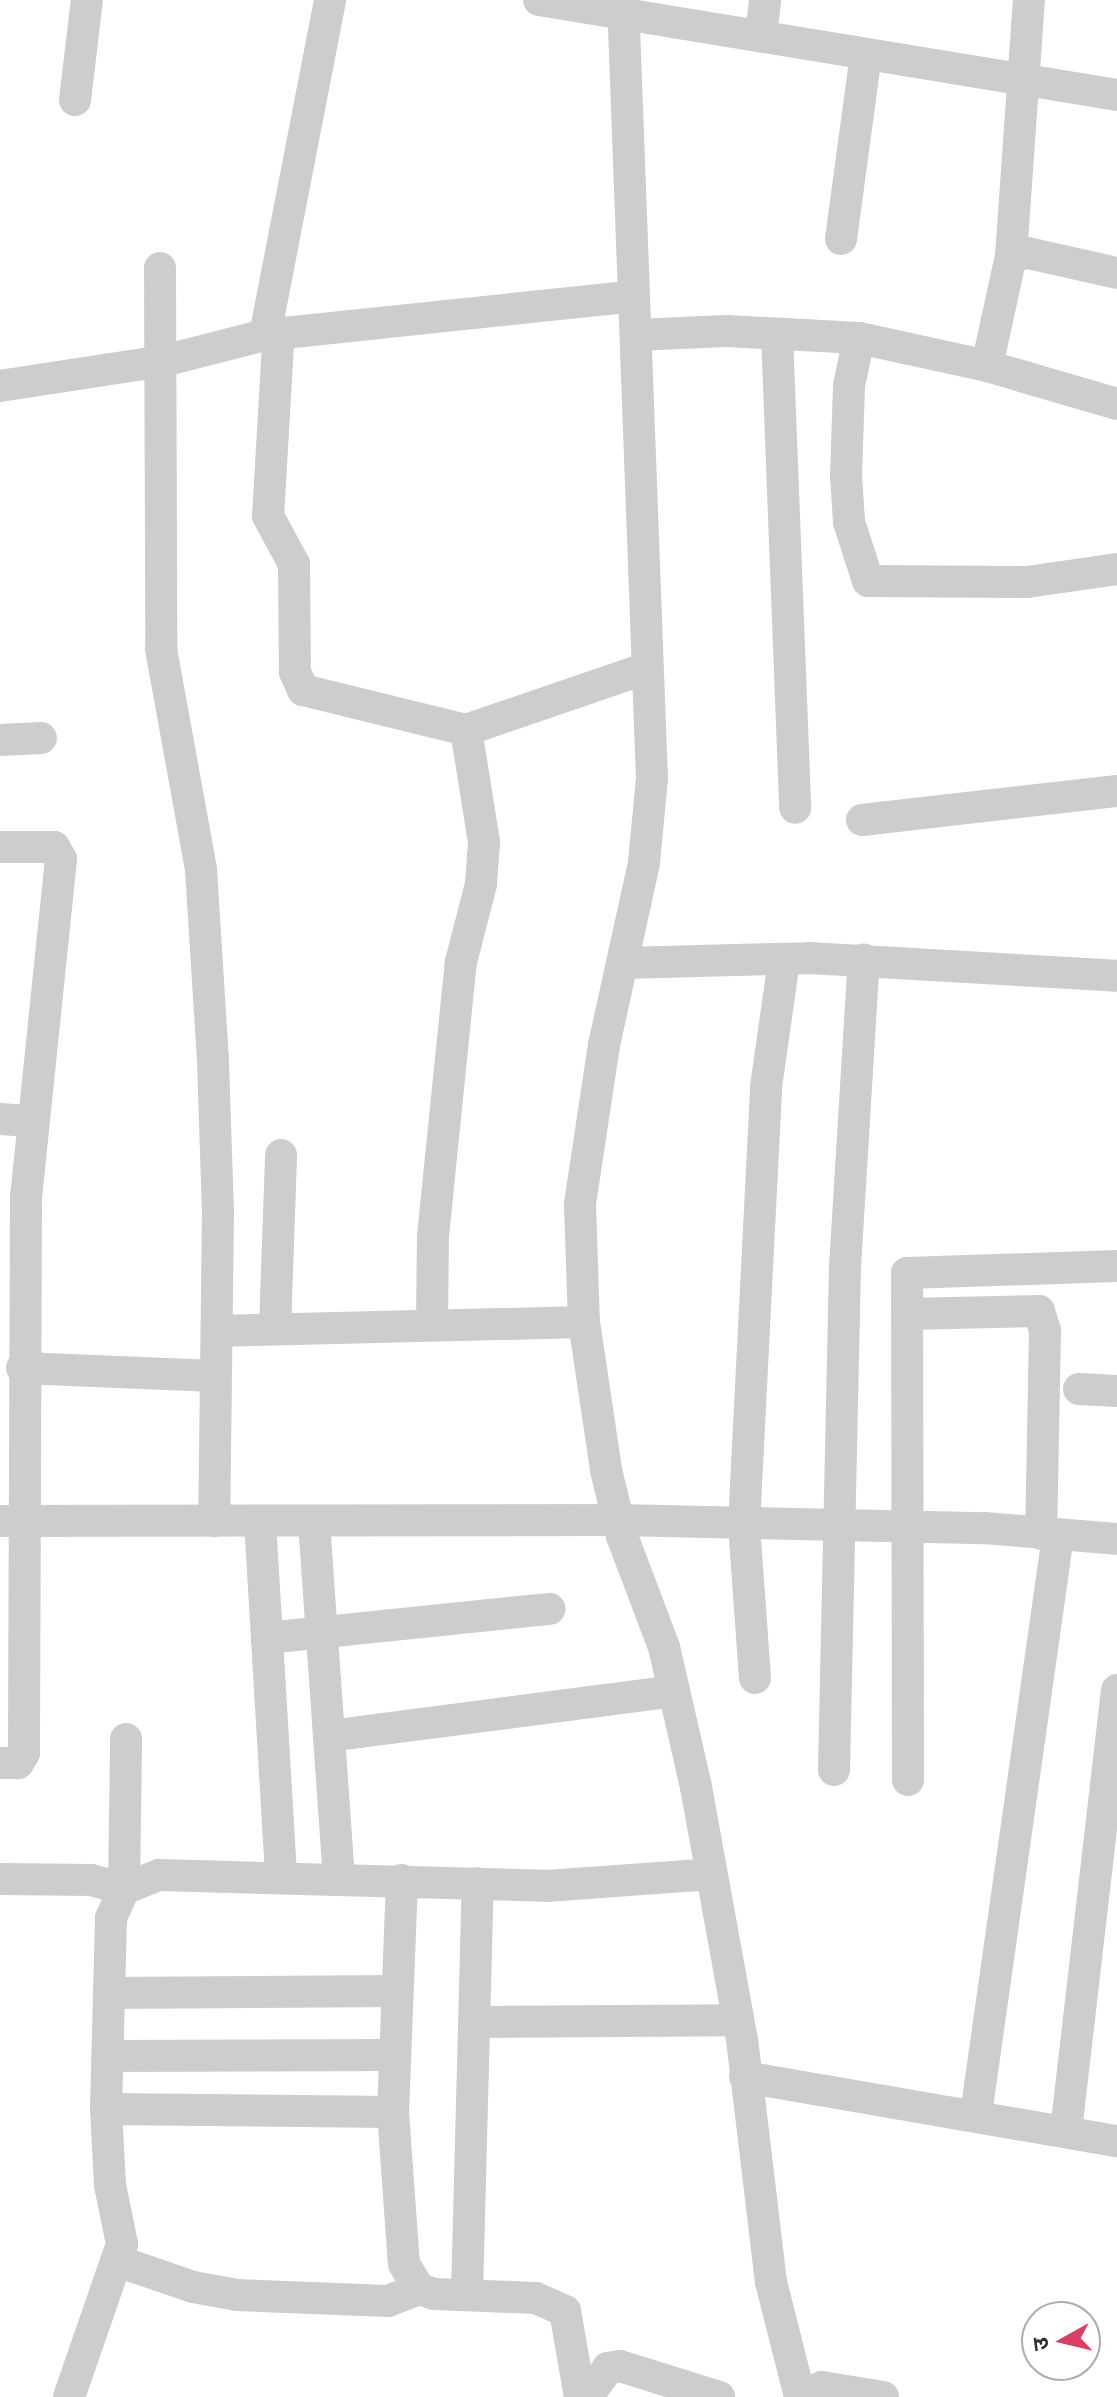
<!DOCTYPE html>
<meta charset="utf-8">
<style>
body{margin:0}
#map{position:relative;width:1117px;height:2397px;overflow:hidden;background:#fff;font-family:Barlow,"Noto Sans Devanagari",sans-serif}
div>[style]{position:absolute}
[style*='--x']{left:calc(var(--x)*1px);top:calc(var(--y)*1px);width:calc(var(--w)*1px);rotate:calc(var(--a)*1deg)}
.minor>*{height:32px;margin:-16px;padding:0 16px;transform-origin:16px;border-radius:16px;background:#cdcdcd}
span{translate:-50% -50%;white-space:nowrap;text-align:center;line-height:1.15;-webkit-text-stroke:8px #fff;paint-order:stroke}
.north{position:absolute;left:1021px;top:2301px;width:80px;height:80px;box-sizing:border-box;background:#fff;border:2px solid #acacac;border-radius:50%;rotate:262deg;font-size:22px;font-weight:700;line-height:32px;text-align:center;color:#303030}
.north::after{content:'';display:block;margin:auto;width:28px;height:36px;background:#d94065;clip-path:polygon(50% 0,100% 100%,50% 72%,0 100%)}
</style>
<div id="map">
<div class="minor">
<i style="--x:539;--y:0;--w:586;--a:9.33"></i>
<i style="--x:623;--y:0;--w:779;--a:87.87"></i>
<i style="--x:652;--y:778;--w:85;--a:95.4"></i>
<i style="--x:644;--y:863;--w:186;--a:102.4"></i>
<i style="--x:604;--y:1045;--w:161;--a:98.6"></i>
<i style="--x:580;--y:1204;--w:118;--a:88.1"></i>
<i style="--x:584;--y:1322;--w:150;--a:81.5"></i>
<i style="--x:606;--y:1470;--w:68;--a:76.4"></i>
<i style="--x:622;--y:1536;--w:119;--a:69.3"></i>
<i style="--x:664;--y:1647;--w:144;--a:77.1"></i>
<i style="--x:696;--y:1787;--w:256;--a:79.7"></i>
<i style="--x:742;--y:2039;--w:245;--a:83.2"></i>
<i style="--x:771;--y:2282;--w:119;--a:75.8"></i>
<i style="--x:761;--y:34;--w:34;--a:-83"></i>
<i style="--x:75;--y:100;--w:101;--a:-83.2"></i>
<i style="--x:841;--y:239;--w:186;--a:-82.3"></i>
<i style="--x:1011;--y:256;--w:257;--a:-86"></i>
<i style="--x:160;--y:268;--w:381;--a:89.8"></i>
<i style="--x:161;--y:649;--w:225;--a:79.7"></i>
<i style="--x:201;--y:870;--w:192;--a:86.4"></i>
<i style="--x:213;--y:1062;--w:149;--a:88.1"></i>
<i style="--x:218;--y:1211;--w:310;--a:90.7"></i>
<i style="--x:777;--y:334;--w:474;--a:87.8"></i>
<i style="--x:265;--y:335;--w:16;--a:35"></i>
<i style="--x:278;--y:344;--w:172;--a:93.3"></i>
<i style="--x:268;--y:516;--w:55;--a:61.6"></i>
<i style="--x:294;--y:564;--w:108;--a:89.5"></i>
<i style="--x:295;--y:672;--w:20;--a:66"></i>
<i style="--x:303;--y:690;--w:168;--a:13.8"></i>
<i style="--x:466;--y:730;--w:191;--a:-18.9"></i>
<i style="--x:265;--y:335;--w:341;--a:-79"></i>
<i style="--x:636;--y:335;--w:90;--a:-2.5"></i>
<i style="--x:726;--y:331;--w:133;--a:3"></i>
<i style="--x:859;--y:338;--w:131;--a:12.3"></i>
<i style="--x:987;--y:366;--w:135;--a:16.3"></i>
<i style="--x:859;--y:338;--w:49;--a:101.8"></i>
<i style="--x:849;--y:386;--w:89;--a:91.9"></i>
<i style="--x:846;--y:475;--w:47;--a:86.3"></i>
<i style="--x:849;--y:522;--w:62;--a:72.1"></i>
<i style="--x:868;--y:581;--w:159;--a:0.4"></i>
<i style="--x:1027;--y:582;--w:91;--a:-8.2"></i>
<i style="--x:987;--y:366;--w:113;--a:-77.7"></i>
<i style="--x:1011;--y:256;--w:17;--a:-10"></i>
<i style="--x:1028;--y:253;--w:91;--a:12.7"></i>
<i style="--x:0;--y:386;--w:165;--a:-8.7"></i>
<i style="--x:163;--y:361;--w:105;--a:-14.3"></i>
<i style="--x:265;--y:335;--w:370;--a:-6"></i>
<i style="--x:0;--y:740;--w:41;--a:-2.8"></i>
<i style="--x:862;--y:820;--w:257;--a:-6.5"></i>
<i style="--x:0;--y:847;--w:54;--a:0"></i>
<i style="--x:54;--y:847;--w:14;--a:60"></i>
<i style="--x:61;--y:859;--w:339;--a:95.9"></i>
<i style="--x:26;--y:1196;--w:557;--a:90.21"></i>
<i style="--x:24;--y:1753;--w:12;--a:121"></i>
<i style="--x:18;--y:1763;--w:18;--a:180"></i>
<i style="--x:623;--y:963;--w:186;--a:-1.5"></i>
<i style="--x:809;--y:958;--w:309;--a:3.3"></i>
<i style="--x:0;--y:1119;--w:32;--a:4"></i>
<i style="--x:907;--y:1314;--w:132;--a:-1.3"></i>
<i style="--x:1039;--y:1311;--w:21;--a:73"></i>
<i style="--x:1045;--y:1331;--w:203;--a:91.1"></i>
<i style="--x:432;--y:1325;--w:89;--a:-89.4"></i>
<i style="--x:433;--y:1236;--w:275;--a:-84.2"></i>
<i style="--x:461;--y:962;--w:81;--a:-75.6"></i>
<i style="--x:481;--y:884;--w:42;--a:-85.9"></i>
<i style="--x:484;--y:842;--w:113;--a:-99.1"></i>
<i style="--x:275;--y:1329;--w:174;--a:-88"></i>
<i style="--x:217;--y:1331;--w:367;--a:-1.4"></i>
<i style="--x:22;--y:1368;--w:193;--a:2.4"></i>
<i style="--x:1079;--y:1389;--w:38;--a:3"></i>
<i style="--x:0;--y:1521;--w:618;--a:-0.09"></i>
<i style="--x:618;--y:1520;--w:366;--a:1.3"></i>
<i style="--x:984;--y:1528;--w:133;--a:4.7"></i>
<i style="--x:260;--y:1521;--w:358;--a:86.6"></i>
<i style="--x:314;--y:1522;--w:357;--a:86"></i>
<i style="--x:267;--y:1638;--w:284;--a:-5.9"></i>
<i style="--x:755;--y:1678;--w:153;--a:-94.1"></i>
<i style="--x:744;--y:1525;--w:439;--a:-87.1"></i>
<i style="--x:766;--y:1087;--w:128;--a:-81.9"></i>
<i style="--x:329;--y:1736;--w:348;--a:-7.4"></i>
<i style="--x:834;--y:1770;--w:503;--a:-88.75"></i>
<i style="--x:845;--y:1267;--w:308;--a:-86.5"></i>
<i style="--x:908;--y:1780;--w:507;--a:-90.11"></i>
<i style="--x:907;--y:1273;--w:210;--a:-1.9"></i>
<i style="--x:0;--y:1879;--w:91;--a:0.6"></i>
<i style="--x:91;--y:1880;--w:34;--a:15"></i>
<i style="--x:124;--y:1889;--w:150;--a:-89.2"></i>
<i style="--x:402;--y:1880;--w:232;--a:92.2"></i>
<i style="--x:393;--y:2112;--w:152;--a:85.9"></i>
<i style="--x:404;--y:2264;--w:29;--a:59"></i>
<i style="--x:419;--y:2289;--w:16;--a:18"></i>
<i style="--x:434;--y:2294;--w:102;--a:2.2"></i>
<i style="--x:536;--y:2298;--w:32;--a:24"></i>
<i style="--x:565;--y:2311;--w:87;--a:80.1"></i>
<i style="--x:109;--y:1993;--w:287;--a:-0.4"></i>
<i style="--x:477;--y:2022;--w:261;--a:-0.4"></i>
<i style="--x:110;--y:2056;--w:285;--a:-0.2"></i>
<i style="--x:745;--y:2077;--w:377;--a:9.8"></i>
<i style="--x:106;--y:2109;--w:287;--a:0.6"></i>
<i style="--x:976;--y:2114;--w:584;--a:-81.93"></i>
<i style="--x:1066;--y:2131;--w:444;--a:-83.4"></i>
<i style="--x:120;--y:2262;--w:77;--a:18.9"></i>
<i style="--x:193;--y:2287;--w:45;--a:10.3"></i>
<i style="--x:237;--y:2295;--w:151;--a:2.3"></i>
<i style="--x:388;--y:2301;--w:33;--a:-21"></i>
<i style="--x:467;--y:2294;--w:411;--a:-88.5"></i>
<i style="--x:69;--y:2397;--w:162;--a:-70.9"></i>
<i style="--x:122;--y:2244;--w:60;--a:-101.5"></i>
<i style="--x:110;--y:2185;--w:76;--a:-93"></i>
<i style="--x:106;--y:2109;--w:191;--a:-88.5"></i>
<i style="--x:111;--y:1918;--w:32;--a:-66"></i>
<i style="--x:124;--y:1889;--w:38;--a:-22"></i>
<i style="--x:159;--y:1875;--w:387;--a:1.6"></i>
<i style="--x:546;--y:1886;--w:166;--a:-4.1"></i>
<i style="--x:587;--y:2397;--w:36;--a:-54"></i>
<i style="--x:608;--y:2368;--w:12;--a:-9"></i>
<i style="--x:620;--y:2366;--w:104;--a:17.4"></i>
<i style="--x:803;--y:2397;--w:21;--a:-28"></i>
<i style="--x:822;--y:2387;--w:62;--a:9.3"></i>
</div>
<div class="north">उ</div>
</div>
